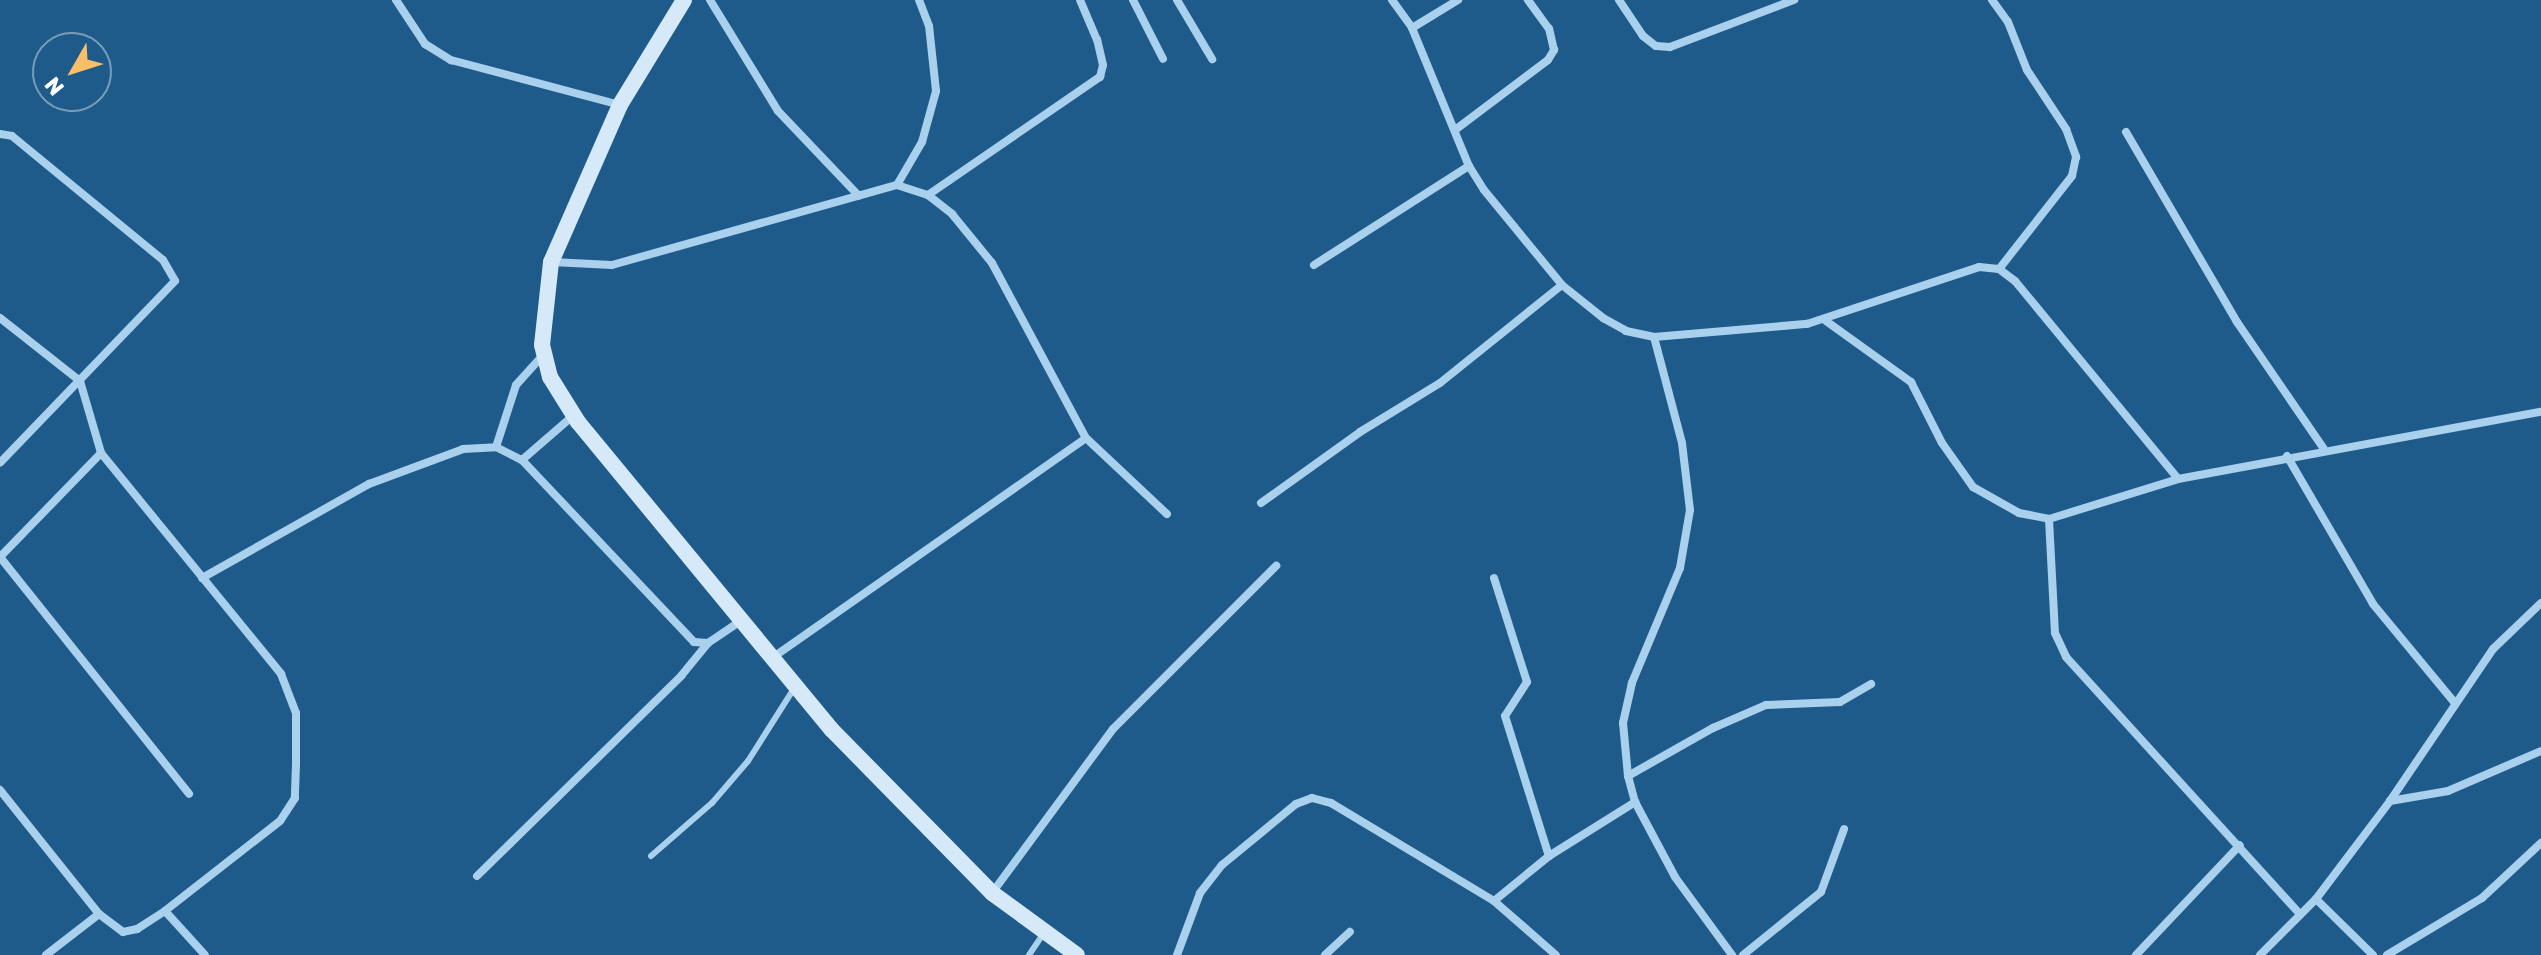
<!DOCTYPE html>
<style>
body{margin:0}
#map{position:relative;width:2541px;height:955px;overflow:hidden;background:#1e5b8a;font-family:Rubik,sans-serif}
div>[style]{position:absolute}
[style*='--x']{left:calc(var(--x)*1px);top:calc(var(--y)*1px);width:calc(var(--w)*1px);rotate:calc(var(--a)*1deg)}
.lane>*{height:6px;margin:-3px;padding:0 3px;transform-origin:3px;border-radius:3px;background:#a9d0ec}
.street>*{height:8px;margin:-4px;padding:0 4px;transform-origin:4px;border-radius:4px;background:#a9d0ec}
.secondary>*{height:16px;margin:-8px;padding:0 8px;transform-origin:8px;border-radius:8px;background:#d5e9f9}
span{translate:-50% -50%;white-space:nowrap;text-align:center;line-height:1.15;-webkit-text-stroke:7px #1e5b8a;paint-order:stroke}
.north{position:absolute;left:32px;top:32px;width:80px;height:80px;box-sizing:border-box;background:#1e5b8a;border:2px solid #789db9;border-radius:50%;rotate:231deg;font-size:22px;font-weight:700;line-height:32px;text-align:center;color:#fff}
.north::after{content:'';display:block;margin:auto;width:28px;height:36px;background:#fbbe68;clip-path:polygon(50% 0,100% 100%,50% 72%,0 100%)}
</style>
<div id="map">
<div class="lane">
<i style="--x:651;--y:856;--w:81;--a:-41"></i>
<i style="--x:712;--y:803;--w:55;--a:-49.4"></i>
<i style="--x:748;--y:761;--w:88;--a:-57.6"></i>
<i style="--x:1029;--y:955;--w:27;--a:-56"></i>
</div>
<div class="street">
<i style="--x:396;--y:0;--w:53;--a:56.6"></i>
<i style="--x:425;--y:44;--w:31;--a:32"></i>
<i style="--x:451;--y:60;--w:175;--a:14.9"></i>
<i style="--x:710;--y:0;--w:130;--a:58.5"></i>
<i style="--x:778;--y:111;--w:117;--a:46.4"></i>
<i style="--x:1133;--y:0;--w:66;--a:63"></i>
<i style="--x:1177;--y:0;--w:69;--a:59.3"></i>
<i style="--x:1392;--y:0;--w:34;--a:54"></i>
<i style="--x:1412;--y:28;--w:149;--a:67.6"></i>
<i style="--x:1469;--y:166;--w:28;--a:58"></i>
<i style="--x:1484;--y:190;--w:123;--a:50.6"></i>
<i style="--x:1562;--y:285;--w:53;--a:38.8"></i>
<i style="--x:1603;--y:318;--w:26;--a:29"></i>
<i style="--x:1626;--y:331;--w:29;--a:12"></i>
<i style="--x:1654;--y:337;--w:154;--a:-4.9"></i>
<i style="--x:1807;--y:324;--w:181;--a:-18.3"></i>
<i style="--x:1979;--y:267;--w:20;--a:6"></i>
<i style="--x:1999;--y:269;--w:20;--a:37"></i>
<i style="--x:2015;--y:281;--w:256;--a:50.5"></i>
<i style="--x:1619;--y:0;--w:43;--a:56.3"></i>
<i style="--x:1643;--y:36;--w:16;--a:38"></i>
<i style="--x:1656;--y:46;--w:14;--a:4"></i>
<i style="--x:1670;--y:47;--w:133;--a:-20.8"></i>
<i style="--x:1992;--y:0;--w:27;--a:54"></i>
<i style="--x:2008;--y:22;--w:52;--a:68.4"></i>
<i style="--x:2027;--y:70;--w:71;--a:56.5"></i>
<i style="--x:2066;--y:129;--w:30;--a:70"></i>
<i style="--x:2076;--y:157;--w:19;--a:102"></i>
<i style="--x:2072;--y:176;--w:118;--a:128.1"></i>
<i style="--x:1412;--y:28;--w:54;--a:-31.3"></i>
<i style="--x:1455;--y:130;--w:116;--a:-37"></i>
<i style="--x:1548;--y:60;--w:12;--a:-59"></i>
<i style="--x:1554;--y:50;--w:22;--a:-103"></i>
<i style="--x:1549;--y:29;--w:36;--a:-126"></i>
<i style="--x:2126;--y:132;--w:220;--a:59.7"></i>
<i style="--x:2237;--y:322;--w:154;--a:55.6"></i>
<i style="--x:0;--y:134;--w:12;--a:9"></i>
<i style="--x:12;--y:136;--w:195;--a:39.4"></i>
<i style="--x:163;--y:260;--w:24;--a:60"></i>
<i style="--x:175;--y:281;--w:252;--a:133.9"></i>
<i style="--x:897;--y:185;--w:50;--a:-59.8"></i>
<i style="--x:922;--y:142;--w:53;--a:-74.6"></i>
<i style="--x:936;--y:91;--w:65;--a:-96.1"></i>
<i style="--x:929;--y:26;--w:28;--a:-111"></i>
<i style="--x:928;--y:195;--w:209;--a:-34.5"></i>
<i style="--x:1100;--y:77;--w:12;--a:-76"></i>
<i style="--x:1103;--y:65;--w:26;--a:-103"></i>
<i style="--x:1097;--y:40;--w:43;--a:-113"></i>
<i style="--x:552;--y:262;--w:60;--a:2.9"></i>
<i style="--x:612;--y:265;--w:296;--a:-15.7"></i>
<i style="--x:897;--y:185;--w:33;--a:18"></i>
<i style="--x:928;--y:195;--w:31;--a:38"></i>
<i style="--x:952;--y:214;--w:63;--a:50.8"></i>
<i style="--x:992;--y:263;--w:199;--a:61.8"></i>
<i style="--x:1086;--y:438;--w:111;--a:43.2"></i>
<i style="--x:1314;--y:265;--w:184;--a:-32.6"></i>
<i style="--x:0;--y:318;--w:102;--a:38.2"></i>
<i style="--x:80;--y:381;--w:75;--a:73.7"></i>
<i style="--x:101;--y:453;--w:285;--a:50.8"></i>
<i style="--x:281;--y:674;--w:42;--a:69"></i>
<i style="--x:296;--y:713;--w:51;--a:90"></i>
<i style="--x:296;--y:764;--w:34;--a:92"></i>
<i style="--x:295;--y:798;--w:27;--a:123"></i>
<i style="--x:280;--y:821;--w:146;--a:142"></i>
<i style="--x:165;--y:911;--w:33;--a:147"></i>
<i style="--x:137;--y:929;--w:14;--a:168"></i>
<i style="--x:123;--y:932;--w:30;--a:-143"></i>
<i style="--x:99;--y:914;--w:159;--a:-128.6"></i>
<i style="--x:1826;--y:321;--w:105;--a:35.7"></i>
<i style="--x:1911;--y:382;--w:68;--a:63.1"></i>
<i style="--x:1942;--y:443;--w:54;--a:54.8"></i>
<i style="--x:1973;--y:487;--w:53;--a:29.5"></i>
<i style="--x:2019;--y:513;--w:31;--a:11"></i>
<i style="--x:2049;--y:519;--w:135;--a:-17.2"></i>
<i style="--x:2178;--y:479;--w:369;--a:-10.5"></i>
<i style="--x:1654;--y:337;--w:110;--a:75.2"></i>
<i style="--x:1682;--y:443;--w:67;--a:83.2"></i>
<i style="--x:1690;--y:510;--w:59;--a:99.8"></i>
<i style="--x:1680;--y:568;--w:125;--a:112.7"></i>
<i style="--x:1632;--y:683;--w:41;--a:102.7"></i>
<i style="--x:1623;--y:723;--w:53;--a:84.6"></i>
<i style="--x:1628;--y:776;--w:27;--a:75"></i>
<i style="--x:1635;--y:802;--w:85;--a:61.9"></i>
<i style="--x:1675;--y:877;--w:97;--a:53.8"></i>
<i style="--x:496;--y:447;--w:65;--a:-72.1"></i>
<i style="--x:516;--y:385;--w:42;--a:-47.9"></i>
<i style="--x:2287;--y:456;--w:171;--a:59.8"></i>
<i style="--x:2373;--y:604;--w:129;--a:50.4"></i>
<i style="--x:522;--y:460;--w:69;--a:-40.9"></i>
<i style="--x:1261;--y:503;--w:122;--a:-35.6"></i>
<i style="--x:1360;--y:432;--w:94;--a:-31.5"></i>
<i style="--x:1440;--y:383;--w:156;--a:-38.8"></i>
<i style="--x:2049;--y:519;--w:114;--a:87"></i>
<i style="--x:2055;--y:633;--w:26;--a:65"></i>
<i style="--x:2066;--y:657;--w:348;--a:47.7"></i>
<i style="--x:0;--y:557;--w:303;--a:51.4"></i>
<i style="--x:0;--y:557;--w:145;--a:-45.8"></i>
<i style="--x:202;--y:578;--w:192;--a:-29.4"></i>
<i style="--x:369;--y:484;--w:100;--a:-20.4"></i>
<i style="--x:463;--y:449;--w:33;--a:-3"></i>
<i style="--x:496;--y:447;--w:29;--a:27"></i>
<i style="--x:522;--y:460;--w:250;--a:46.6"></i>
<i style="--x:694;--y:642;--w:14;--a:4"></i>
<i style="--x:708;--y:643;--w:40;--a:-34"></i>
<i style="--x:1494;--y:578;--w:109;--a:72.4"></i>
<i style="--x:1527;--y:682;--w:40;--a:122.9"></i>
<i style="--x:1505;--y:716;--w:147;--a:72.6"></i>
<i style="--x:772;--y:658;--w:383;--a:-35"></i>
<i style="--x:1628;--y:776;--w:98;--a:-29.5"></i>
<i style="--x:1713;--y:728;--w:58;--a:-23.5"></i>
<i style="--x:1766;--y:705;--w:74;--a:-2.3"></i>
<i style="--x:1840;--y:702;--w:36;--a:-30"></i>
<i style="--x:2390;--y:801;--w:59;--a:-9.8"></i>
<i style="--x:2448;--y:791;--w:101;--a:-23.3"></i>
<i style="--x:477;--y:876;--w:286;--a:-44.4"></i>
<i style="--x:681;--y:676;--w:43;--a:-50.7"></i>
<i style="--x:992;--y:893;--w:204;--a:-53.6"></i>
<i style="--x:1113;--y:729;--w:231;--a:-45"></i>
<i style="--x:2316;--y:899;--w:80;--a:44.5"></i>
<i style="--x:1494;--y:901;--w:71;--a:-39.3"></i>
<i style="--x:1549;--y:856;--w:102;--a:-32.1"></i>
<i style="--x:165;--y:911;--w:59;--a:47.7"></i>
<i style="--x:46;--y:955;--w:67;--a:-37.7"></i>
<i style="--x:1177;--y:955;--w:66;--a:-69.6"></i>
<i style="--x:1200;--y:893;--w:36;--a:-52"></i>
<i style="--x:1222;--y:865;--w:96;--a:-39.5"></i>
<i style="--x:1296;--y:804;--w:17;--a:-21"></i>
<i style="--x:1312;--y:798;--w:20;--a:15"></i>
<i style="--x:1331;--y:803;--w:190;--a:31"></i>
<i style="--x:1494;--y:901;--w:82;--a:41.1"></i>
<i style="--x:1325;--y:955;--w:34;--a:-43"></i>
<i style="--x:1743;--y:955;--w:100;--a:-38.9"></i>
<i style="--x:1821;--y:892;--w:67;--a:-69.9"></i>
<i style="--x:2136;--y:955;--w:151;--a:-46.6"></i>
<i style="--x:2260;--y:955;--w:79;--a:-45"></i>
<i style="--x:2316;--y:899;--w:123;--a:-52.9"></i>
<i style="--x:2390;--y:801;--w:184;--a:-55.9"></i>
<i style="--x:2493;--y:649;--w:66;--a:-43.8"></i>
<i style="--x:2387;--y:955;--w:111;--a:-31"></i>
<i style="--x:2482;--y:898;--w:81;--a:-43"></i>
</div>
<div class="secondary">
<i style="--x:684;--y:0;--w:123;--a:121.4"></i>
<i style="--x:620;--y:105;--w:171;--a:113.7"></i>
<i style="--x:551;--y:262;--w:83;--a:96.2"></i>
<i style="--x:542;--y:345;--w:33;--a:76"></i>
<i style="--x:550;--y:377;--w:53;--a:58.1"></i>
<i style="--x:578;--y:422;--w:399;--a:50.5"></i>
<i style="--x:832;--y:730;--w:228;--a:45.5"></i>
<i style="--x:992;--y:893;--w:105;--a:36.1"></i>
</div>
<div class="north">N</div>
</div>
